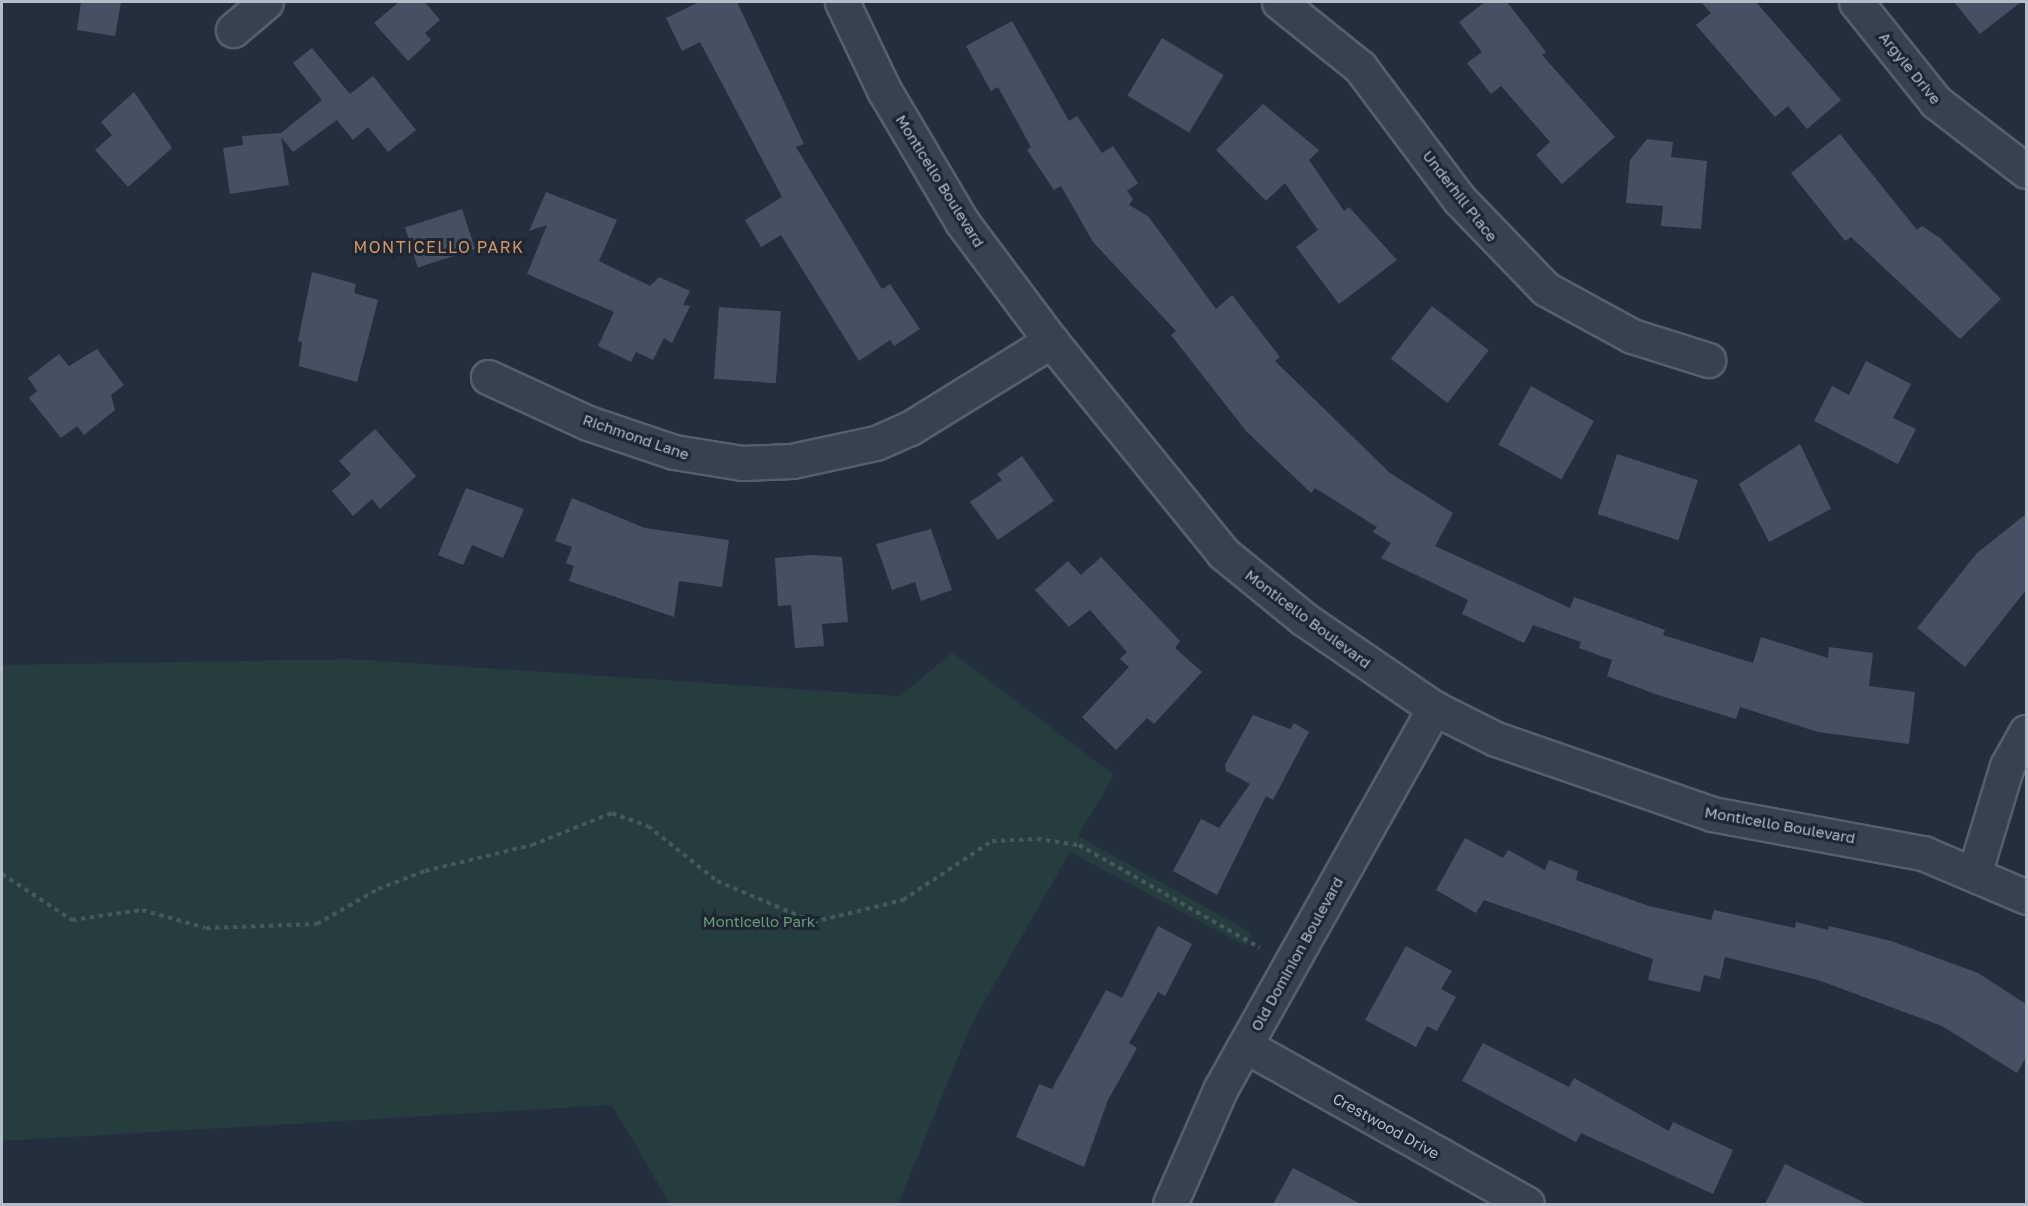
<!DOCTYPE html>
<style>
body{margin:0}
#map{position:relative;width:2028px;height:1206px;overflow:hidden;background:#242f3e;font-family:"Golos Text",sans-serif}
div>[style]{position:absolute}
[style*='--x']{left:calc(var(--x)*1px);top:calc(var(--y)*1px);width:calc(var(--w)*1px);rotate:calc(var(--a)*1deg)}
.green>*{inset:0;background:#263c3f}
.building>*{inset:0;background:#455162;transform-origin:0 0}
.path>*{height:4px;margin-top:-2px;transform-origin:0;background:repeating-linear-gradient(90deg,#44595c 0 4.5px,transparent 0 9px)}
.roads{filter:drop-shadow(2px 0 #565f6c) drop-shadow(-2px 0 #565f6c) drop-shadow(0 2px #565f6c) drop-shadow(0 -2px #565f6c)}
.minor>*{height:33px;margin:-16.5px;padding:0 16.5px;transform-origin:16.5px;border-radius:16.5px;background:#38414e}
span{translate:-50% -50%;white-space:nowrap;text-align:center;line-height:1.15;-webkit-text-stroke:6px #1d2633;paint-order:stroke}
.street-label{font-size:15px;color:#b4bcc9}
.park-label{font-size:15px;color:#6b9a76}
.neighbourhood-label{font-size:16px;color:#d59563;letter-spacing:1.5px}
.frame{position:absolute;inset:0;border:3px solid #b4bcc9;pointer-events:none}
</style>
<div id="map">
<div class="green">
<i style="clip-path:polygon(952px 653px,1114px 775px,1078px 836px,1252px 933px,1246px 946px,1070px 852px,972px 1023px,898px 1204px,670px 1204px,612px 1105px,2px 1141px,2px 665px,351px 659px,900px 696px)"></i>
</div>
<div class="building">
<i style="clip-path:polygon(81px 2px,121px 2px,115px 36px,77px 30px)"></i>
<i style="clip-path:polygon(399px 2px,425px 2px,440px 20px,425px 33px,431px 40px,408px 61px,374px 23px)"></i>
<i style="clip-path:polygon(699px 2px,737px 2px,804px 144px,796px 147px,882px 289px,890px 284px,920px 329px,894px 346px,890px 340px,859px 361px,781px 235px,761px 247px,745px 220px,782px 197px,700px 42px,682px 51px,666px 18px)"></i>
<i style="clip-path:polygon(1485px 2px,1507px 2px,1546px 52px,1542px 55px,1615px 137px,1562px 184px,1536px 155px,1550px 142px,1501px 86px,1491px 94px,1467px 63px,1482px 52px,1459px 22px)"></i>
<i style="clip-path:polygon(1701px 2px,1756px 2px,1841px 100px,1807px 129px,1788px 106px,1775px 117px,1696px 25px,1711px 13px)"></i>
<i style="clip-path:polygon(1954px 2px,2021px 2px,1980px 34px)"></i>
<i style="clip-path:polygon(1012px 21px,1069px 121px,1077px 116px,1102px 153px,1113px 146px,1138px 183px,1127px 191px,1133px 199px,1129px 205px,1148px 216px,1216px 309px,1232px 295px,1280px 357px,1275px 361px,1390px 473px,1453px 513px,1435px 546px,1570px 608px,1574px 597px,1665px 630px,1663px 635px,1753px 663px,1761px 637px,1828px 658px,1829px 647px,1873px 653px,1869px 686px,1915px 692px,1909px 744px,1818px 732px,1740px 707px,1736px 719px,1658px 695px,1607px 676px,1612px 660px,1579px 648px,1581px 642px,1533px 625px,1524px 643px,1462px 614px,1468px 600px,1381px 558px,1391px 543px,1373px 532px,1377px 527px,1315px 488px,1311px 493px,1246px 431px,1171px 335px,1176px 331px,1093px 242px,1061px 186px,1054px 190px,1027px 150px,1031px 147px,998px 87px,991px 91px,966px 46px)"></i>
<i style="left:1162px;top:38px;width:72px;height:67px;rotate:31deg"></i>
<i style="clip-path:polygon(312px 48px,350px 94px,373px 76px,416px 130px,388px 152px,368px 127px,353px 140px,337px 120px,293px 152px,281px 137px,289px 185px,230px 194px,223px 148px,243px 145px,242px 136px,281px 133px,322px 100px,293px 63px)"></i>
<i style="clip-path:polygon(134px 92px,172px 148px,128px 187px,95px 150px,112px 135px,101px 122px)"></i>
<i style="clip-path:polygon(1263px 104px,1319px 150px,1309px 160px,1344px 211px,1349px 207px,1397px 260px,1339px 304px,1296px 247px,1318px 230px,1285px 183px,1266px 201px,1216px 150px)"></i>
<i style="clip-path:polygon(1840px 134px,1917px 230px,1922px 226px,1940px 238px,2001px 299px,1960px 339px,1851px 237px,1845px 241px,1791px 173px)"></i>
<i style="clip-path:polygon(1647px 139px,1673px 142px,1671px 157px,1707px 161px,1701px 229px,1661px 226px,1663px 206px,1626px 203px,1630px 160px)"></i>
<i style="clip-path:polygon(546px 192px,617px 220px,599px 261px,650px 286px,659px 277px,690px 291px,683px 305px,690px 306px,672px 343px,664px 338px,653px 360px,636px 352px,631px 362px,598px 346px,614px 312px,527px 274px,547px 225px,529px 231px)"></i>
<i style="left:462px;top:209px;width:42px;height:60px;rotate:72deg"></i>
<i style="clip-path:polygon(312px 272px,356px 284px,354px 293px,378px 300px,357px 382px,299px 366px,302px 342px,298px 341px)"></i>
<i style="left:1432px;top:306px;width:72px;height:67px;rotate:38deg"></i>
<i style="left:719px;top:307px;width:62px;height:72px;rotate:4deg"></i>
<i style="clip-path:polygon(97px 349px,124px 385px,111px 395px,115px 410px,84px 435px,77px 426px,61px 438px,29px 398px,37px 391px,28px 378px,59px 354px,69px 366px)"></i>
<i style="clip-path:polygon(1866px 361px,1911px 384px,1893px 418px,1916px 429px,1898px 464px,1814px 421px,1832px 386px,1849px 395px)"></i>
<i style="left:1531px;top:386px;width:72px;height:67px;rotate:29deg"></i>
<i style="clip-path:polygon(375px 429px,416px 476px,380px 509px,372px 499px,353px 516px,332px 491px,351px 474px,339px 461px)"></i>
<i style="clip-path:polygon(1800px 444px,1831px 509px,1769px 542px,1739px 484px)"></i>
<i style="left:1617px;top:454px;width:85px;height:63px;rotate:18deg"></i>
<i style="clip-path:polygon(1022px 456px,1054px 501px,998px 540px,970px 502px,1002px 480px,997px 474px)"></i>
<i style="clip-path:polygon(466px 488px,524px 509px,503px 558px,472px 545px,463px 565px,438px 555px)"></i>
<i style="clip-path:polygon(572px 498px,645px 528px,729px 540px,722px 587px,679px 581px,674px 617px,569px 581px,574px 566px,566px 563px,572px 547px,555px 541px)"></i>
<i style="clip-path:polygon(2026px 514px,2026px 590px,1965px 667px,1917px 628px,1977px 553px)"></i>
<i style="clip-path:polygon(931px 529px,952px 590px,921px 601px,915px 582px,892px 590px,876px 544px)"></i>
<i style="clip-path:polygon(812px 555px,842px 557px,848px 622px,822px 624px,824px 646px,795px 648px,791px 605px,778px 606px,775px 558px)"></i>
<i style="clip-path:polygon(1101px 557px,1180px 641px,1175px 648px,1202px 672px,1154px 724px,1147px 718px,1116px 750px,1082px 717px,1129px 667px,1120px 659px,1127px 652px,1090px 610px,1069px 627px,1035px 590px,1068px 561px,1081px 575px)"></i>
<i style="clip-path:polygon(1253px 715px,1290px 729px,1294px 723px,1309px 732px,1273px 800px,1266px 796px,1217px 895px,1173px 871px,1201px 819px,1219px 828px,1250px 784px,1226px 771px,1225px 765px)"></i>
<i style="clip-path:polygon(1465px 838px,1503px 858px,1508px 850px,1545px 870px,1549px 860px,1578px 871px,1576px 880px,1649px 906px,1711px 920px,1714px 910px,1795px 928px,1796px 922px,1828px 930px,1829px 926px,1891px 941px,1978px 973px,2026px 1004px,2026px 1057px,2017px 1073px,1942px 1026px,1818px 980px,1725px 957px,1720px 979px,1704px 975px,1700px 992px,1648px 980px,1653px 959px,1484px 900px,1476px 913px,1436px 890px)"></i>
<i style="clip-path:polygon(1158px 926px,1192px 944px,1165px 996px,1158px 992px,1129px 1043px,1137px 1048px,1108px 1100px,1084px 1167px,1016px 1137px,1039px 1084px,1052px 1089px,1106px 990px,1122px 998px)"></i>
<i style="clip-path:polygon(1406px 946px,1452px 971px,1441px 989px,1456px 997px,1437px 1031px,1427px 1026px,1416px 1047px,1365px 1020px)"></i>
<i style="clip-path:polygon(1483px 1043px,1569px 1087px,1574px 1078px,1669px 1131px,1673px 1122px,1733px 1150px,1713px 1194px,1581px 1133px,1576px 1142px,1462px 1081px)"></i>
<i style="clip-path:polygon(1785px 1164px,1867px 1204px,1765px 1204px)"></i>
<i style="clip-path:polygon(1293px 1168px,1361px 1204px,1273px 1204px)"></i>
</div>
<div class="path">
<i style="--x:2;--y:874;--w:84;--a:33.3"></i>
<i style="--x:72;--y:920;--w:71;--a:-8.1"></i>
<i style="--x:142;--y:910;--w:66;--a:15.7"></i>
<i style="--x:206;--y:928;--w:111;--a:-2.1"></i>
<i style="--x:317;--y:924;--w:70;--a:-29.8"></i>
<i style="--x:378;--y:889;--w:50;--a:-21"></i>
<i style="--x:425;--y:871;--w:110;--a:-13.7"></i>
<i style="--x:532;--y:845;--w:86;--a:-21.8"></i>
<i style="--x:612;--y:813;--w:38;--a:20"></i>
<i style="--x:648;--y:826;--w:88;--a:38.6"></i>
<i style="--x:717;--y:881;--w:104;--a:23.1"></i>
<i style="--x:813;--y:922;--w:93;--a:-13.7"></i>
<i style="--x:903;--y:900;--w:107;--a:-33.5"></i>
<i style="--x:992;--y:841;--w:45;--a:-2.5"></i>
<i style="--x:1037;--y:839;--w:42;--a:8.1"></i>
<i style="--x:1079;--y:845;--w:208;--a:29.6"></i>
</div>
<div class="roads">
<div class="minor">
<i style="--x:842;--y:2;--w:98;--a:64.5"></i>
<i style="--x:884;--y:90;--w:153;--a:59.4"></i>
<i style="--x:962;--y:222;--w:149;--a:53.2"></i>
<i style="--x:1051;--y:341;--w:273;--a:50.9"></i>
<i style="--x:1223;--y:553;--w:104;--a:39.2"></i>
<i style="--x:1304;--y:619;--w:158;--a:34.4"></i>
<i style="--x:1434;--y:708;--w:69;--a:26.6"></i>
<i style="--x:1496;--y:739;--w:229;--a:19.1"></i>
<i style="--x:1712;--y:814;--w:215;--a:10.5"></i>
<i style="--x:1923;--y:853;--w:112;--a:23.1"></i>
<i style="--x:1279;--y:2;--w:104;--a:38.7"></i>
<i style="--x:1360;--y:67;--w:165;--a:53.1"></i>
<i style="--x:1459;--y:199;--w:125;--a:46"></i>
<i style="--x:1546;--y:289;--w:98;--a:28.7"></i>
<i style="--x:1632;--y:336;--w:80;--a:17.5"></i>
<i style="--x:1856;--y:2;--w:128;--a:51.3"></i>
<i style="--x:1936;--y:102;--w:113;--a:37.5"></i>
<i style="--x:233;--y:30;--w:43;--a:-40.3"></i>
<i style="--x:488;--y:377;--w:110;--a:24.7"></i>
<i style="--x:588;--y:423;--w:91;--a:18.6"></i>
<i style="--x:674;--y:452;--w:69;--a:9.2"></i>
<i style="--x:742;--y:463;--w:50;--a:-2.3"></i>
<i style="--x:792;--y:461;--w:86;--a:-12.1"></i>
<i style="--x:876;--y:443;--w:37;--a:-24"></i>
<i style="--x:910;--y:428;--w:166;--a:-31.7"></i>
<i style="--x:1975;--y:871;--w:110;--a:-73.1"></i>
<i style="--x:2007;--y:766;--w:39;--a:-61"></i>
<i style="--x:1246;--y:1046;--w:322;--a:29.3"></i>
<i style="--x:1170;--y:1204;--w:127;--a:-66.3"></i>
<i style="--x:1221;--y:1088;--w:436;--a:-60.7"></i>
</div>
</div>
<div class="street-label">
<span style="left:1910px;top:68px;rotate:51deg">Argyle Drive</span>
<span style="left:940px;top:181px;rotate:58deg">Monticello Boulevard</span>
<span style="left:1460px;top:196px;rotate:52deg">Underhill Place</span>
<span style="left:636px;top:437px;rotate:19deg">Richmond Lane</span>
<span style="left:1308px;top:619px;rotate:37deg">Monticello Boulevard</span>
<span style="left:1780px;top:825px;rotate:10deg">Monticello Boulevard</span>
<span style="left:1297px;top:954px;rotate:-61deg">Old Dominion Boulevard</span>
<span style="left:1386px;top:1126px;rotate:29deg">Crestwood Drive</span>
</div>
<div class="park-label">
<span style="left:759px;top:922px">Monticello Park</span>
</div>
<div class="neighbourhood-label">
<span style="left:439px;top:247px">MONTICELLO PARK</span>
</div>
<div class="frame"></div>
</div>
